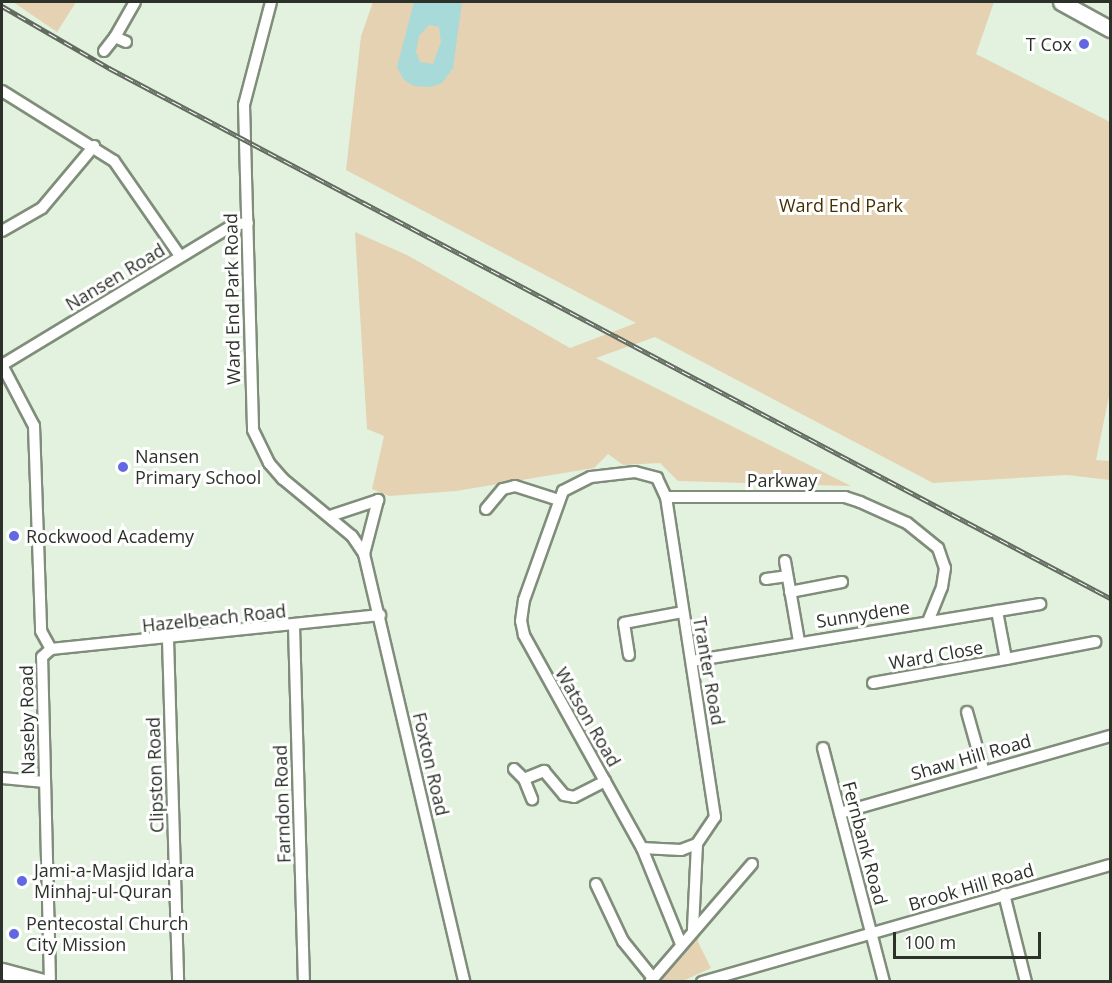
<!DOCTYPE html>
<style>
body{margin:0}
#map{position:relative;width:1112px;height:983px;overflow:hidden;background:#e3f2de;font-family:"Open Sans",sans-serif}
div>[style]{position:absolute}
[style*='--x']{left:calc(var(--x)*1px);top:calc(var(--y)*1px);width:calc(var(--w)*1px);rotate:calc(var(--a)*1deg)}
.green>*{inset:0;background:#e4d2b3}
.water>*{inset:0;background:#a7dad8}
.roads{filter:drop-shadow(2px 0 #7f8d7a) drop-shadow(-2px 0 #7f8d7a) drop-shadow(0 2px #7f8d7a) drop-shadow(0 -2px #7f8d7a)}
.street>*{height:10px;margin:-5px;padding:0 5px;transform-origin:5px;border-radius:5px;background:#fff}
.secondary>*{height:15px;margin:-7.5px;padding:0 7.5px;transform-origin:7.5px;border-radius:7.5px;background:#fff}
.rail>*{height:5px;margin-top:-2.5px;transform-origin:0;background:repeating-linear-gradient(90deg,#fff 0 9px,#636b60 0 18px);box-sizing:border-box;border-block:2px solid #636b60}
.dots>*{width:16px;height:16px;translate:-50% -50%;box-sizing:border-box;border:3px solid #fff;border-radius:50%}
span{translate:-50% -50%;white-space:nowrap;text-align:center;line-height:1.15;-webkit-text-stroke:6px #fff;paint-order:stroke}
.poi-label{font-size:18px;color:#2c322a}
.right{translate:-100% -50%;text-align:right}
.left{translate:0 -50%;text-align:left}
.park-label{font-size:18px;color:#442f01}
.street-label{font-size:18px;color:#2c322a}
.frame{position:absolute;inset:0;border:3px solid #2c322a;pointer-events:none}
.scale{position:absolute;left:893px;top:932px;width:148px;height:27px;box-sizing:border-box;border:3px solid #2c322a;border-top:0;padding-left:8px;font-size:18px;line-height:21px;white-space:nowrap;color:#2c322a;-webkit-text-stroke:4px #fff;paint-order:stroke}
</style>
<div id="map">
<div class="green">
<i style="clip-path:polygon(13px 2px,76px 2px,57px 32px)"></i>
<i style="clip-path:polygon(373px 2px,994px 2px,976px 54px,1110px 122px,1110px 391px,1096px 460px,1110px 461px,1110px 480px,1067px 475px,933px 483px,655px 337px,596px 358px,851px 486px,678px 481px,660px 463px,623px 465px,608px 454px,594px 468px,456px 491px,389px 496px,372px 489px,384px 436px,367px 429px,355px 232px,407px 255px,570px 348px,636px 323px,346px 170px,361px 36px)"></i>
<i style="clip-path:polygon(699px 931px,698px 942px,711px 968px,683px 981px,659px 982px)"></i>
</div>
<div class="water">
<i style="clip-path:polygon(evenodd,414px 2px,462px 2px,453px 68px,442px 83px,430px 87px,414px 86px,404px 80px,397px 67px,414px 2px,429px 25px,439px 27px,441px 42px,433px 64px,420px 62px,416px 52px,419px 36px,429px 25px)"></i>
</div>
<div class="roads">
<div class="street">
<i style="--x:271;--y:2;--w:106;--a:104.7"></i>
<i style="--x:244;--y:105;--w:325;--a:88.4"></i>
<i style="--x:253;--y:430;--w:37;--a:64"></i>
<i style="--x:269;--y:463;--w:21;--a:49"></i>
<i style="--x:283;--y:479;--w:89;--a:39.6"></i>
<i style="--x:352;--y:536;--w:22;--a:56"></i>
<i style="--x:364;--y:554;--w:440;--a:76.8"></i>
<i style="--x:115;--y:37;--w:40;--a:-60.3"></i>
<i style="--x:104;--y:51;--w:18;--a:-52"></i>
<i style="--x:115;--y:37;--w:12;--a:24"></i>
<i style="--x:2;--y:91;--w:132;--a:32"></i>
<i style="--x:114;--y:161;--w:116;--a:55.2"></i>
<i style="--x:2;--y:231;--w:46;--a:-29.9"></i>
<i style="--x:42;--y:208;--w:81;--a:-50"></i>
<i style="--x:2;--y:365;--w:69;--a:62.3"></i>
<i style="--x:34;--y:426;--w:205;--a:88"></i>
<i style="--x:41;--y:631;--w:21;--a:61"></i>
<i style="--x:2;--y:365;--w:270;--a:-31.2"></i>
<i style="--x:233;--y:225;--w:15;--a:-8"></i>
<i style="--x:666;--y:497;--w:324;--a:81.3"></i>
<i style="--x:715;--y:817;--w:32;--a:124"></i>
<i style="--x:697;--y:844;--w:85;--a:92.7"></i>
<i style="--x:486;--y:509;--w:26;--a:-50"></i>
<i style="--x:503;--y:489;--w:12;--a:-14"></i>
<i style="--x:515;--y:486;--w:46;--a:17.7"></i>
<i style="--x:330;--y:516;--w:51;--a:-18.4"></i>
<i style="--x:364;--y:554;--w:56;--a:-75.5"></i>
<i style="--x:785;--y:561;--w:81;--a:80.1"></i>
<i style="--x:766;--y:579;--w:21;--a:-8"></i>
<i style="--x:790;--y:592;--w:53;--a:-10.9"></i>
<i style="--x:294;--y:626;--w:356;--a:88.4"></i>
<i style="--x:168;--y:639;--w:343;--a:88.3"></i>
<i style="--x:51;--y:649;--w:331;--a:-5.9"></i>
<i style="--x:629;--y:655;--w:32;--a:-99"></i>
<i style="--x:624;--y:623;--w:59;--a:-10.7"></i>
<i style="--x:1006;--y:659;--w:91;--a:-10.8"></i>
<i style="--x:692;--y:661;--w:353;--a:-9.3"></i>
<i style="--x:873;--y:683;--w:135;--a:-10.2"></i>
<i style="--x:1006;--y:659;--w:49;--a:-100.6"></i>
<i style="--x:967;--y:712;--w:59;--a:74.3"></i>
<i style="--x:823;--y:748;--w:242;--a:75.4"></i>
<i style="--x:514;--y:769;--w:14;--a:45"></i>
<i style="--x:524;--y:779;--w:22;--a:68"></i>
<i style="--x:2;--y:778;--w:43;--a:5.3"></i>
<i style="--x:524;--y:779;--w:22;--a:-22"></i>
<i style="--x:544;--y:771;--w:31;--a:50"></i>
<i style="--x:564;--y:795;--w:10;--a:11"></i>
<i style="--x:574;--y:797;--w:35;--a:-27"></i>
<i style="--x:840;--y:813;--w:281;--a:-15.9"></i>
<i style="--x:642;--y:848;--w:39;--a:3"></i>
<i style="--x:681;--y:850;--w:17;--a:-21"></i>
<i style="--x:596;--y:884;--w:63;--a:64.7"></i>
<i style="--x:623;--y:941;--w:48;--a:51"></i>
<i style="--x:1004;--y:894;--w:91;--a:76"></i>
<i style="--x:681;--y:944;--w:104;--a:-112.1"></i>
<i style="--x:642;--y:848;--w:244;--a:-119"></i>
<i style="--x:524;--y:635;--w:14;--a:-102"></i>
<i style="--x:521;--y:621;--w:21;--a:-82"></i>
<i style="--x:524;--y:600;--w:116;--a:-70.3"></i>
<i style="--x:563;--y:491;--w:31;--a:-27"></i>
<i style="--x:591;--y:477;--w:44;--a:-6.5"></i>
<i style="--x:635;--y:472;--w:23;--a:15"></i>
<i style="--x:657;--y:478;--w:21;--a:65"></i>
<i style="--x:666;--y:497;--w:179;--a:0"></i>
<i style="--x:845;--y:497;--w:16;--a:18"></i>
<i style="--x:860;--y:502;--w:51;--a:24.1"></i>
<i style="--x:907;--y:523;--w:40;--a:39"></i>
<i style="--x:938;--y:548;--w:21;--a:71"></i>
<i style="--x:945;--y:568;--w:19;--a:99"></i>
<i style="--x:942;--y:587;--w:35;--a:112"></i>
<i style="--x:50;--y:982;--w:325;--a:-91.4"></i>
<i style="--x:42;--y:657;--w:12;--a:-42"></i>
<i style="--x:650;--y:982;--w:156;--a:-49.2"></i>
<i style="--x:702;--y:982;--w:424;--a:-16"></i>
</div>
<div class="secondary">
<i style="--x:1061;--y:2;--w:56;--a:28.9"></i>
<i style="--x:2;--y:971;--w:42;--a:15"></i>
</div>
</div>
<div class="rail">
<i style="--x:2;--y:6;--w:124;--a:30.1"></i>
<i style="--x:109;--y:68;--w:1133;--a:27.9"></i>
</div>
<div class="dots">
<i style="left:1084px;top:44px;background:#6268e1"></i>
<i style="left:123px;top:467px;background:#6268e1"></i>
<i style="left:14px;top:536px;background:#6268e1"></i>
<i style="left:22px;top:881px;background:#6268e1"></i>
<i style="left:14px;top:934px;background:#6268e1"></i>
</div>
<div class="poi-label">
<span class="right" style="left:1072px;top:44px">T Cox</span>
<span class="left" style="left:135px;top:467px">Nansen<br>Primary School</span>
<span class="left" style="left:26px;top:536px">Rockwood Academy</span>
<span class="left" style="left:34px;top:881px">Jami-a-Masjid Idara<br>Minhaj-ul-Quran</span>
<span class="left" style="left:26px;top:934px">Pentecostal Church<br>City Mission</span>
</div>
<div class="park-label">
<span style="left:841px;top:205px">Ward End Park</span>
</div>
<div class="street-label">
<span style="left:115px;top:277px;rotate:-31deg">Nansen Road</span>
<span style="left:232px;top:299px;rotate:-91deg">Ward End Park Road</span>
<span style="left:782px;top:480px">Parkway</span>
<span style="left:863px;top:614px;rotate:-9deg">Sunnydene</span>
<span style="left:214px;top:618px;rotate:-6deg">Hazelbeach Road</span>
<span style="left:936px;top:655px;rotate:-10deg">Ward Close</span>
<span style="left:709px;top:671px;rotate:80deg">Tranter Road</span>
<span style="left:588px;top:717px;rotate:60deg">Watson Road</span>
<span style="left:27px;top:720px;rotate:-91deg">Naseby Road</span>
<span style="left:971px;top:757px;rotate:-16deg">Shaw Hill Road</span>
<span style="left:431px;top:764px;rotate:77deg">Foxton Road</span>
<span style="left:155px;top:775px;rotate:-92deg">Clipston Road</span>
<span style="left:282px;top:804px;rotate:-92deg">Farndon Road</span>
<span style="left:865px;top:843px;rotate:75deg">Fernbank Road</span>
<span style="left:971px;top:887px;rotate:-16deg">Brook Hill Road</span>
</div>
<div class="frame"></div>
<div class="scale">100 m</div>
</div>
